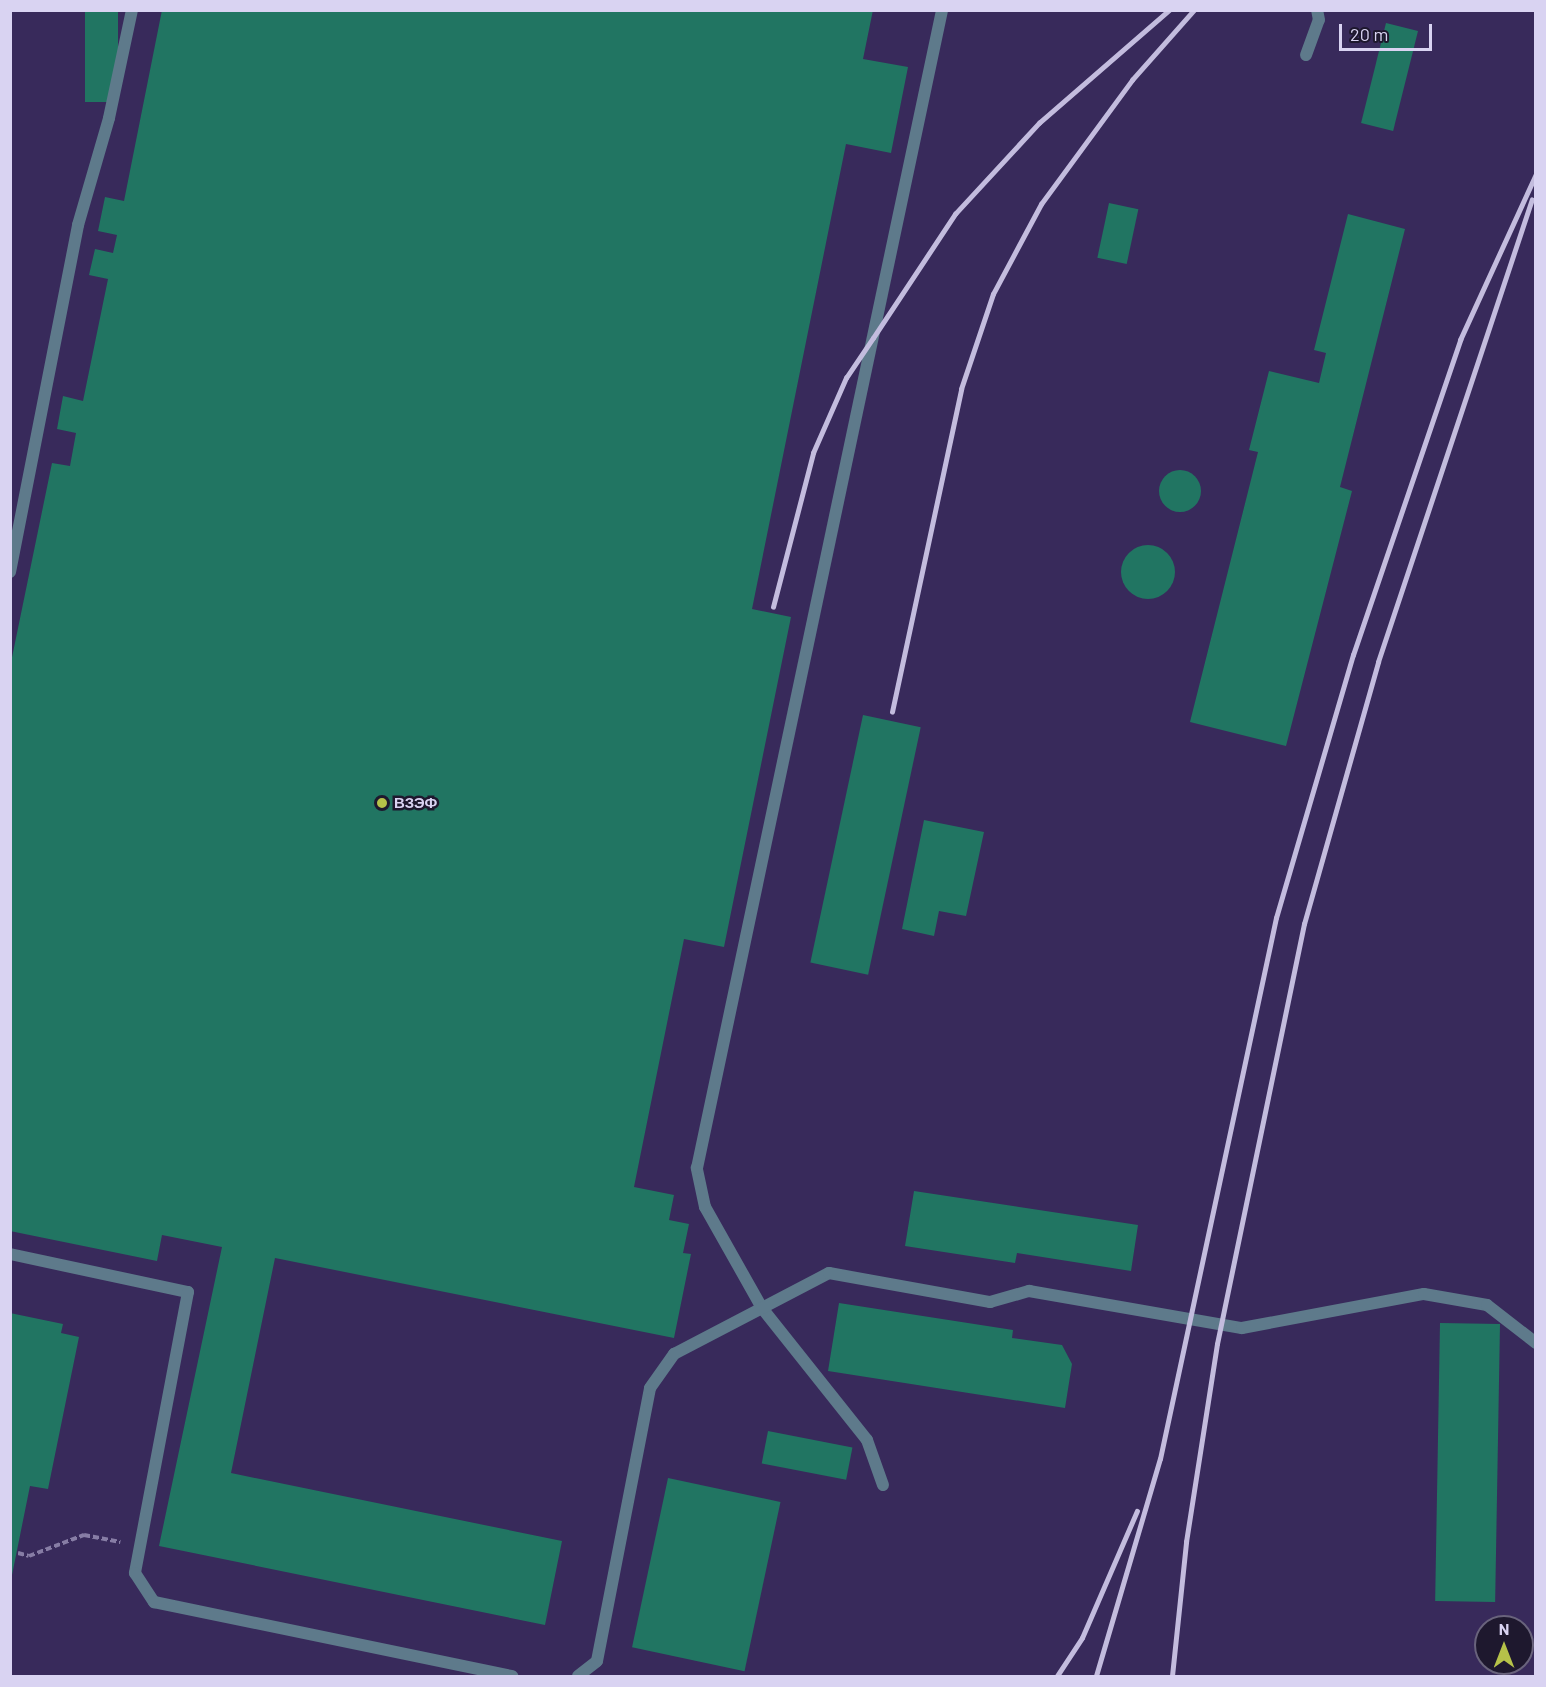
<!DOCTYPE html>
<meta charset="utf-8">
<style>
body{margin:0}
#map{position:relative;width:1546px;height:1687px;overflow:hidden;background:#382a5b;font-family:Barlow,sans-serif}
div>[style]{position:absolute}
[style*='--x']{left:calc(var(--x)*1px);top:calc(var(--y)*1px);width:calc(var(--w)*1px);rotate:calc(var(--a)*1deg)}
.building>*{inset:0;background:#217562;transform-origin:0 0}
.round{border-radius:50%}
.path>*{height:4px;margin-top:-2px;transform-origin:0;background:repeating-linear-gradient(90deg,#877da5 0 6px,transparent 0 9px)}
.service>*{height:12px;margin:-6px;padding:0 6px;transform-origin:6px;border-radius:6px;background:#5e7a8b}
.rail>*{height:4.5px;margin:-2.25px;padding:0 2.25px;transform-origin:2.25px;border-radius:2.25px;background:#c3bcde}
.dots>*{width:16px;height:16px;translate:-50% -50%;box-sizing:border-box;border:3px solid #1e182e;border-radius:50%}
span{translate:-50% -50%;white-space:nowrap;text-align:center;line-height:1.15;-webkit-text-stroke:5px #1e182e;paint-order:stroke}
.poi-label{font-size:15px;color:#d9d3f2;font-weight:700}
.left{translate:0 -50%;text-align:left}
.frame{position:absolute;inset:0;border:12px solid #d9d3f2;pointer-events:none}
.north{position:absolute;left:1474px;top:1615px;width:60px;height:60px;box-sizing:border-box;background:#1e182e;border:2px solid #69637c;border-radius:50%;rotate:0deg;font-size:16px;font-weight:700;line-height:24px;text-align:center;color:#d9d3f2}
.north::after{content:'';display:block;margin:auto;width:21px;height:27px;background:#b6c249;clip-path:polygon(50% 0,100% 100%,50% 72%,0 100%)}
.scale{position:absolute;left:1339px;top:24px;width:93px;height:27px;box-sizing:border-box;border:3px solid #d9d3f2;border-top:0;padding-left:8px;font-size:18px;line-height:21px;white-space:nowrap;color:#d9d3f2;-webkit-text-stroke:4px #1e182e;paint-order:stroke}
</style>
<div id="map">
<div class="building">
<i style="left:85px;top:10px;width:33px;height:92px"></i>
<i style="clip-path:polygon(162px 10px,873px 10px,863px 59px,908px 67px,891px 153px,846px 144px,752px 609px,791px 617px,724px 947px,684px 939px,634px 1187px,674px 1195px,669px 1220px,689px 1224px,683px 1253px,691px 1254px,674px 1338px,275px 1258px,231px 1473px,562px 1541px,545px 1625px,159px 1546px,222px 1247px,162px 1235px,157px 1261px,10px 1231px,10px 667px,52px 463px,70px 466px,76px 433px,57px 429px,63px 396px,83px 401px,108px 279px,89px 275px,95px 249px,113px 253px,117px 235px,98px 231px,105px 197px,124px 201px)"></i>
<i style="left:1386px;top:23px;width:33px;height:103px;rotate:14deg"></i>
<i style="left:1109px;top:203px;width:30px;height:56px;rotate:12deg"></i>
<i style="clip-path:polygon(1348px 214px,1405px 229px,1340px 487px,1352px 491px,1286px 746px,1190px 722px,1258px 452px,1249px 450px,1269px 371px,1319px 383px,1326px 353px,1314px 350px)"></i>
<i class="round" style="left:1159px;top:470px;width:42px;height:42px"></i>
<i class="round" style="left:1121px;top:545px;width:54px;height:54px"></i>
<i style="left:863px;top:715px;width:59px;height:253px;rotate:12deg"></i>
<i style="clip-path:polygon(924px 820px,984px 832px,966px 916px,939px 911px,934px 936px,902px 929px)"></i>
<i style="clip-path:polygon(914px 1191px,1138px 1225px,1131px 1271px,1017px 1253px,1015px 1263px,905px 1246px)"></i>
<i style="clip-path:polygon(839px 1303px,1013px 1330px,1012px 1338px,1062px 1345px,1072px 1364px,1065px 1408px,828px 1371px)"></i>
<i style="clip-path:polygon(10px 1313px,63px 1324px,61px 1333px,79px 1337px,48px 1489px,30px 1486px,11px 1580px)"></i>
<i style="left:1440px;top:1323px;width:60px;height:278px;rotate:1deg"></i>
<i style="left:768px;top:1431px;width:86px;height:33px;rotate:11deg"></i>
<i style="left:668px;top:1478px;width:115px;height:173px;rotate:12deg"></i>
</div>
<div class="path">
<i style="--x:18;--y:1553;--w:11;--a:15"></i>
<i style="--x:29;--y:1556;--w:59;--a:-20.9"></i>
<i style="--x:84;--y:1535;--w:37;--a:11"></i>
</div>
<div class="service">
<i style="--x:1306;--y:55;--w:37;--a:-70"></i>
<i style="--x:1319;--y:20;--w:10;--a:-101"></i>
<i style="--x:10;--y:572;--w:354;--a:-78.9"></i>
<i style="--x:78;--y:225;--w:111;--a:-73.8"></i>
<i style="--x:109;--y:118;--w:110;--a:-78"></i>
<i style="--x:10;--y:1254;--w:182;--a:12.1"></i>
<i style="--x:188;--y:1292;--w:286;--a:100.7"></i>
<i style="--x:135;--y:1573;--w:35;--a:57"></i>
<i style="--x:154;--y:1602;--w:366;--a:11.7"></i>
<i style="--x:883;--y:1485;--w:48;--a:-109.6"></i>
<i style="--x:867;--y:1440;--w:169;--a:-128.5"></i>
<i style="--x:762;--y:1308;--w:116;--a:-119.4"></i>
<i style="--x:705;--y:1207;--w:40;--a:-102"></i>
<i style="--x:697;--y:1168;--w:1184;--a:-78.05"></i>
<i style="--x:578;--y:1676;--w:24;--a:-38"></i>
<i style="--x:597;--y:1661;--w:278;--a:-79"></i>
<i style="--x:650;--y:1388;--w:42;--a:-54.8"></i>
<i style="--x:674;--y:1354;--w:175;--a:-27.6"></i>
<i style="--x:829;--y:1273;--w:164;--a:10.2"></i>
<i style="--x:990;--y:1302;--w:41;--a:-15.8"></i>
<i style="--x:1029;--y:1291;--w:216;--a:9.9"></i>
<i style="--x:1242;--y:1328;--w:185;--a:-10.6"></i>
<i style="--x:1424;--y:1294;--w:64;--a:9.9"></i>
<i style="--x:1487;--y:1305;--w:62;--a:37.8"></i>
</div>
<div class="rail">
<i style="--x:773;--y:607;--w:159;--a:-75.4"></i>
<i style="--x:813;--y:453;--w:82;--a:-66.3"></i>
<i style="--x:846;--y:378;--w:48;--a:-56"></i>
<i style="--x:873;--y:338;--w:149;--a:-56.5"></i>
<i style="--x:955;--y:214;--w:124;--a:-47.3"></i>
<i style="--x:1039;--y:123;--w:172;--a:-41"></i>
<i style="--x:892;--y:712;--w:330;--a:-77.9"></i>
<i style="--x:961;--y:389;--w:100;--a:-71.4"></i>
<i style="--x:993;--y:294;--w:102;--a:-61.9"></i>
<i style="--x:1041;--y:204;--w:154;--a:-53.7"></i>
<i style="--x:1132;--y:80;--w:94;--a:-48.5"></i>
<i style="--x:1057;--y:1676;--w:45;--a:-56.7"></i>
<i style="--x:1082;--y:1638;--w:138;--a:-66.6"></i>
<i style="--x:1096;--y:1676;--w:226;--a:-73.6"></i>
<i style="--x:1160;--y:1459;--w:553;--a:-77.9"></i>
<i style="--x:1276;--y:918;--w:274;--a:-73.7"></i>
<i style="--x:1353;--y:655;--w:333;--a:-71.2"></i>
<i style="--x:1460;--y:340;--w:183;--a:-65.4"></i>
<i style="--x:1172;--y:1676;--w:135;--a:-84"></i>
<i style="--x:1186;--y:1542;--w:200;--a:-81.1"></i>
<i style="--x:1217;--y:1344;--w:429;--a:-78.3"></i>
<i style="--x:1304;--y:924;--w:272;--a:-74.2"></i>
<i style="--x:1378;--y:662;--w:487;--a:-71.6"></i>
</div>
<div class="dots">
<i style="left:382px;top:803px;background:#b6c249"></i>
</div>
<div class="poi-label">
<span class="left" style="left:394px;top:803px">ВЗЭФ</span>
</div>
<div class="frame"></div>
<div class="north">N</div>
<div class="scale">20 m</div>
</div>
